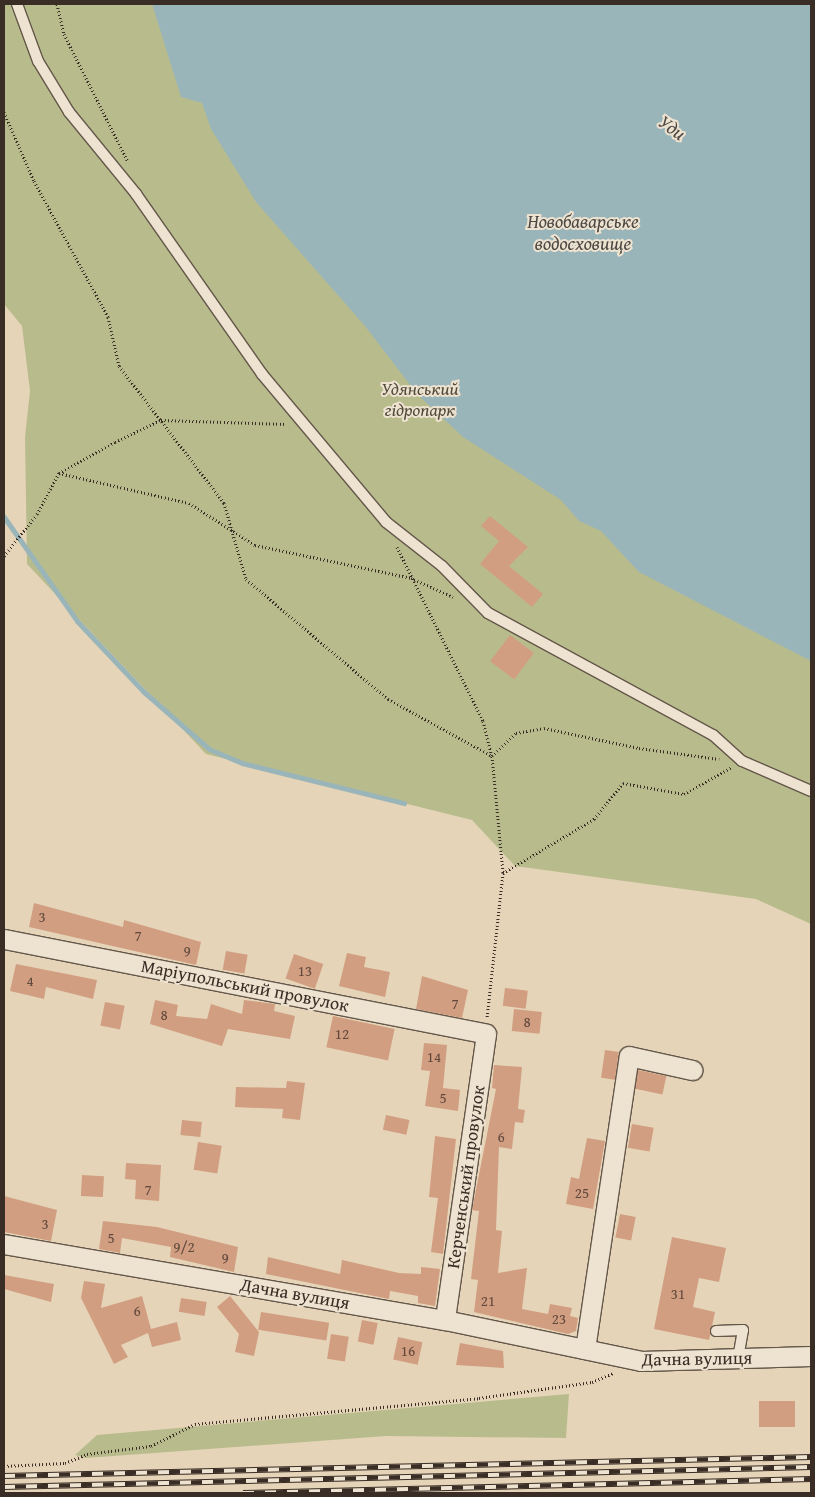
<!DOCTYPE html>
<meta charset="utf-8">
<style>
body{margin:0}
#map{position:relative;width:815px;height:1497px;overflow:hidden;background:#e5d4b8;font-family:"Gentium Book Plus",serif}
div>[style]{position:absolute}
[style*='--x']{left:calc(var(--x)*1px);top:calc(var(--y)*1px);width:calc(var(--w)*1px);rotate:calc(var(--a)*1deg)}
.green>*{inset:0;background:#b8bc8c}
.water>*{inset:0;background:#9ab5b9}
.stream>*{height:5px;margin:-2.5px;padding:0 2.5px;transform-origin:2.5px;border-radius:2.5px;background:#9ab5b9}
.building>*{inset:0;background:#d29e81;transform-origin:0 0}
.path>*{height:3px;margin-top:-1.5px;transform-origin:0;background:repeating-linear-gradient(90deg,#392d25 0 1px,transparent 0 3.5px)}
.roads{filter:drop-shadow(1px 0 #64574a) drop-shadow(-1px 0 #64574a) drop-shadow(0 1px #64574a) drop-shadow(0 -1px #64574a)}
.service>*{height:10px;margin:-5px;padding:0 5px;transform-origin:5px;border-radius:5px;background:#eee3d1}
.minor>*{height:19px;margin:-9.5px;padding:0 9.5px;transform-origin:9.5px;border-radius:9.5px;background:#eee3d1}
.rail>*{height:5.5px;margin-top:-2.75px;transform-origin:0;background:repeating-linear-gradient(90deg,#eee3d1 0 11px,#392d25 0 22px);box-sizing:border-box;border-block:1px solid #392d25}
span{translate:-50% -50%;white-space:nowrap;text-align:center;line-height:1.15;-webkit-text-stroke:4px #eee3d1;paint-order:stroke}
.number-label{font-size:15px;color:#5f493c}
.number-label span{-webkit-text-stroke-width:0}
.park-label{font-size:18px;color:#524a3a;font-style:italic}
.street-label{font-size:18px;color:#392d25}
.water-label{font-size:19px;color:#4c4843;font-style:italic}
.frame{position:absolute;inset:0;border:5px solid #392d25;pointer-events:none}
</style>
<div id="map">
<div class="green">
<i style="clip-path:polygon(4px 4px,811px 4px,811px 924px,756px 899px,515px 866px,472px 820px,206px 754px,27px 564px,25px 437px,30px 391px,22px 326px,4px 304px)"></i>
<i style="clip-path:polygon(569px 1394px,566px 1438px,386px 1436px,86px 1458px,75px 1455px,97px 1435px)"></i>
</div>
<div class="water">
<i style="clip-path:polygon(152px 4px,811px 4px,811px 661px,639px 572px,601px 531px,579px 521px,561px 500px,463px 437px,417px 394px,365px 326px,256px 202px,211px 129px,202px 103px,181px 97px)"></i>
</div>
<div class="stream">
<i style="--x:4;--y:517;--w:127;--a:54.9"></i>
<i style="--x:77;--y:621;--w:98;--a:46.7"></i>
<i style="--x:144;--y:692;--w:86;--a:41.2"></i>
<i style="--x:209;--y:749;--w:36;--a:23"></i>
<i style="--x:242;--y:763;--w:167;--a:13.9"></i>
</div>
<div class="building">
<i style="clip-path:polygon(490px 516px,528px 547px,509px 566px,543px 594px,532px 607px,480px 564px,499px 541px,481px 526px)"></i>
<i style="left:510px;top:635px;width:30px;height:33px;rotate:37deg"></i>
<i style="clip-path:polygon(34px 903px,123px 927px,124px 920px,201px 942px,196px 965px,29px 927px)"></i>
<i style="left:226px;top:951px;width:22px;height:19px;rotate:10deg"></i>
<i style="clip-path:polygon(347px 953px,366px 957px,364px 967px,390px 972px,385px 997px,339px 986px)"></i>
<i style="left:294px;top:954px;width:31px;height:26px;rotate:19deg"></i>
<i style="clip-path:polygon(16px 964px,97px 980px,93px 999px,46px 987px,44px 999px,10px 991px)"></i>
<i style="clip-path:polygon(422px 976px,468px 990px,462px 1018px,416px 1009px)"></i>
<i style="left:505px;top:988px;width:23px;height:18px;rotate:7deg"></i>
<i style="clip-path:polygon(155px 1000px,178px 1005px,176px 1016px,207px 1019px,211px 1004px,242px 1014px,244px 1000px,275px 1004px,274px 1011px,295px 1016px,290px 1039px,228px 1029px,222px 1046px,150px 1024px)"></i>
<i style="left:105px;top:1002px;width:20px;height:24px;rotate:11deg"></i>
<i style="left:514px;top:1009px;width:28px;height:22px;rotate:6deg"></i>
<i style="left:333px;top:1016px;width:63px;height:32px;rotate:12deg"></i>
<i style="clip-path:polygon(424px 1043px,447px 1045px,443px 1088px,460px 1090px,458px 1111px,425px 1106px,430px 1071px,421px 1070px)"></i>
<i style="left:605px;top:1050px;width:14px;height:28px;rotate:8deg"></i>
<i style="clip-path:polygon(494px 1065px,522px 1067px,518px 1109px,525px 1110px,523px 1123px,515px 1122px,512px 1149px,499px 1147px,496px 1230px,502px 1231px,498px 1273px,527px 1268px,522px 1309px,548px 1314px,550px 1304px,572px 1308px,570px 1316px,578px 1318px,576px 1331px,568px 1334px,474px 1312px,478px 1280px,471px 1279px,479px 1211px,472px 1210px,496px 1089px,492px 1088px)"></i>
<i style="left:638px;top:1070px;width:29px;height:19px;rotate:12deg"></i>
<i style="clip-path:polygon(287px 1081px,305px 1083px,300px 1120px,282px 1118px,283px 1109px,235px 1107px,236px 1087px,286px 1088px)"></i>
<i style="left:386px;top:1115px;width:24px;height:15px;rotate:12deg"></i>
<i style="left:182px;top:1120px;width:20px;height:15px;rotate:6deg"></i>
<i style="left:632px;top:1124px;width:22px;height:24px;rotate:10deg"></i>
<i style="clip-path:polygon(435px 1136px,456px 1139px,443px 1254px,431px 1252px,438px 1198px,429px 1197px)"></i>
<i style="clip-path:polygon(587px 1138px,605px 1141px,593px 1209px,566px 1204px,571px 1177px,579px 1179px)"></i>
<i style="left:198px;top:1142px;width:24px;height:28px;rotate:9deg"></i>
<i style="clip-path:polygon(126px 1163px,161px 1165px,159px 1201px,135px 1199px,136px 1180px,125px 1179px)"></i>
<i style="left:82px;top:1175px;width:22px;height:21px;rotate:3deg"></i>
<i style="clip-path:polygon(4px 1196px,57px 1210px,51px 1241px,4px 1232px)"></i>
<i style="left:620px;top:1214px;width:16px;height:24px;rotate:11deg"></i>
<i style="clip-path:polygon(103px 1221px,157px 1227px,238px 1247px,234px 1272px,170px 1257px,171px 1247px,122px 1238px,120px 1253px,99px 1249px)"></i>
<i style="clip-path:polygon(672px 1237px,726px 1248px,719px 1282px,699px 1278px,693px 1307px,715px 1312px,709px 1340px,654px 1329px)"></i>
<i style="clip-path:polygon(268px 1257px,340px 1274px,342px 1260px,399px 1273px,421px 1274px,421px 1267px,440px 1269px,435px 1306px,418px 1303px,418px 1296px,390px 1291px,389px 1299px,266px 1274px)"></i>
<i style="clip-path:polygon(4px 1275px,54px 1284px,51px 1302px,4px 1289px)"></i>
<i style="clip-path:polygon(84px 1281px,105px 1284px,101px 1308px,142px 1296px,151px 1329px,177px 1322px,181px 1340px,152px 1347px,148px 1333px,121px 1345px,128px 1357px,114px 1364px,81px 1298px)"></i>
<i style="clip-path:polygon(230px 1296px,259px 1332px,254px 1356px,235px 1352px,239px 1334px,217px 1307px)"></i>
<i style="left:181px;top:1298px;width:26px;height:14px;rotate:9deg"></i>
<i style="left:261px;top:1312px;width:69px;height:18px;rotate:9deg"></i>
<i style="left:362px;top:1320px;width:16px;height:22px;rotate:11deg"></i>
<i style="left:331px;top:1334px;width:18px;height:25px;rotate:9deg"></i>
<i style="left:398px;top:1337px;width:25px;height:23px;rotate:12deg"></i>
<i style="clip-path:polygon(460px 1343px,503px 1351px,504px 1368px,456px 1365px)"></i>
<i style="left:795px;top:1401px;width:26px;height:36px;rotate:90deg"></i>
</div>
<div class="path">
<i style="--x:57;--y:4;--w:31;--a:77"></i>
<i style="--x:64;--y:34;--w:143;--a:63.4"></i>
<i style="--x:4;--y:112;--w:75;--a:66.5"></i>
<i style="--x:34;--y:181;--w:155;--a:61.4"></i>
<i style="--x:108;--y:317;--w:50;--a:77.3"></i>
<i style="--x:119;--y:366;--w:173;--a:52.5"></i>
<i style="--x:224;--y:503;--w:79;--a:73.9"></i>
<i style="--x:246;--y:579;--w:186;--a:40.2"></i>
<i style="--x:388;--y:699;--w:119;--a:28.7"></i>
<i style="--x:492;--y:756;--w:33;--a:-44"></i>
<i style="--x:516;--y:733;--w:28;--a:-10"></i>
<i style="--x:544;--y:728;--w:97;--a:11.9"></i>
<i style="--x:639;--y:748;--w:81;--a:7.8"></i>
<i style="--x:59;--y:473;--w:133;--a:13"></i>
<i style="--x:189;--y:503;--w:78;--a:32.5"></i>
<i style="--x:255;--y:545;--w:159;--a:11.9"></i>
<i style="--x:411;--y:578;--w:46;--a:24.3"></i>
<i style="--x:397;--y:547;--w:194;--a:63.7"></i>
<i style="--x:483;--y:721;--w:36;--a:76"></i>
<i style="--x:492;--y:756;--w:118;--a:84.6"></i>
<i style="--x:503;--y:873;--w:146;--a:96.3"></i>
<i style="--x:4;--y:556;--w:53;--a:-51.8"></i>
<i style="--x:37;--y:514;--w:47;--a:-61.8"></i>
<i style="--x:59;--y:473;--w:64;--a:-29"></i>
<i style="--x:115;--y:442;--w:51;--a:-25.6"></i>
<i style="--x:161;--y:420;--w:126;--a:1.8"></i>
<i style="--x:503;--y:873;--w:106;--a:-30.7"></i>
<i style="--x:594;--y:819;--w:46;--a:-51.1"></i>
<i style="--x:623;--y:783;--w:62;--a:10.2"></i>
<i style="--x:684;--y:794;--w:55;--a:-29.4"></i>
<i style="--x:4;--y:1466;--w:61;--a:-2.8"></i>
<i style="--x:65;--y:1463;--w:24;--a:-22"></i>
<i style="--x:87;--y:1454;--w:64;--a:-7.1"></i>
<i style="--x:151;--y:1446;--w:49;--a:-26.6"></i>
<i style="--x:195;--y:1424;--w:285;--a:-5.2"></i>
<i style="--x:479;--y:1398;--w:114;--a:-8.1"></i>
<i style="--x:592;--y:1382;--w:23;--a:-23"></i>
</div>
<div class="roads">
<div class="service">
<i style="--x:17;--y:4;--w:61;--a:69.8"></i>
<i style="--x:38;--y:61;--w:60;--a:58.7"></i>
<i style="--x:69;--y:112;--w:106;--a:50.7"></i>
<i style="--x:136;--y:194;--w:220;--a:55"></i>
<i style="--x:262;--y:374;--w:193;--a:50"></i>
<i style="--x:386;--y:522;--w:71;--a:38.2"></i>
<i style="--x:442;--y:566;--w:66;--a:45.6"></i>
<i style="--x:488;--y:613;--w:256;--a:28.5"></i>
<i style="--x:713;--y:735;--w:39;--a:42"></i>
<i style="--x:742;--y:761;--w:75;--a:23.5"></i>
<i style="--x:716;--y:1331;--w:27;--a:-2"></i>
<i style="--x:743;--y:1330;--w:29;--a:100"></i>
</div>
<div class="minor">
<i style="--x:4;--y:939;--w:491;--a:11.1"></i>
<i style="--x:486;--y:1034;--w:289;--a:98.2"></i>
<i style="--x:4;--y:1244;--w:448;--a:9.8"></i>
<i style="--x:445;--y:1320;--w:200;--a:11.8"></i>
<i style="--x:641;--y:1361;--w:170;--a:-1.7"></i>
<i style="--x:585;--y:1349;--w:296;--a:-81.5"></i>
<i style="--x:629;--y:1056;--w:65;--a:12.5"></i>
</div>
</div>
<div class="rail">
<i style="--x:4;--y:1476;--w:807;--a:-1.35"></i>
<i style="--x:4;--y:1487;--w:807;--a:-1.42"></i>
<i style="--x:243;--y:1493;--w:568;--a:-1.41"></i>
</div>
<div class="number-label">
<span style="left:42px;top:917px">3</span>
<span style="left:138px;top:936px">7</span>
<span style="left:187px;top:951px">9</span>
<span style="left:305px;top:971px">13</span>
<span style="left:30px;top:981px">4</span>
<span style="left:455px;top:1004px">7</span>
<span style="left:164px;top:1015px">8</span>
<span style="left:527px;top:1022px">8</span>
<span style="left:342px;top:1034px">12</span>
<span style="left:434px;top:1057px">14</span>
<span style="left:443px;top:1098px">5</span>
<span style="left:501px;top:1137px">6</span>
<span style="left:148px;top:1190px">7</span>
<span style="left:582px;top:1193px">25</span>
<span style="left:45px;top:1224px">3</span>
<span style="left:111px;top:1238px">5</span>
<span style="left:184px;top:1247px">9/2</span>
<span style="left:225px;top:1258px">9</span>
<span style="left:678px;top:1294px">31</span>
<span style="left:488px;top:1301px">21</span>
<span style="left:137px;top:1311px">6</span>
<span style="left:559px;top:1319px">23</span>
<span style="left:408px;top:1351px">16</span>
</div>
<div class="park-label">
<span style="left:420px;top:400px">Удянський<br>гідропарк</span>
</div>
<div class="street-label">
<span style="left:245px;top:986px;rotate:11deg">Маріупольський провулок</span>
<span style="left:466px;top:1177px;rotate:-82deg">Керченський провулок</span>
<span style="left:295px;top:1294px;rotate:10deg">Дачна вулиця</span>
<span style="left:697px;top:1359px;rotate:-1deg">Дачна вулиця</span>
</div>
<div class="water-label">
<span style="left:672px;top:128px;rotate:36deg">Уди</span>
<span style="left:583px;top:233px">Новобаварське<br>водосховище</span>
</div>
<div class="frame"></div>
</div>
